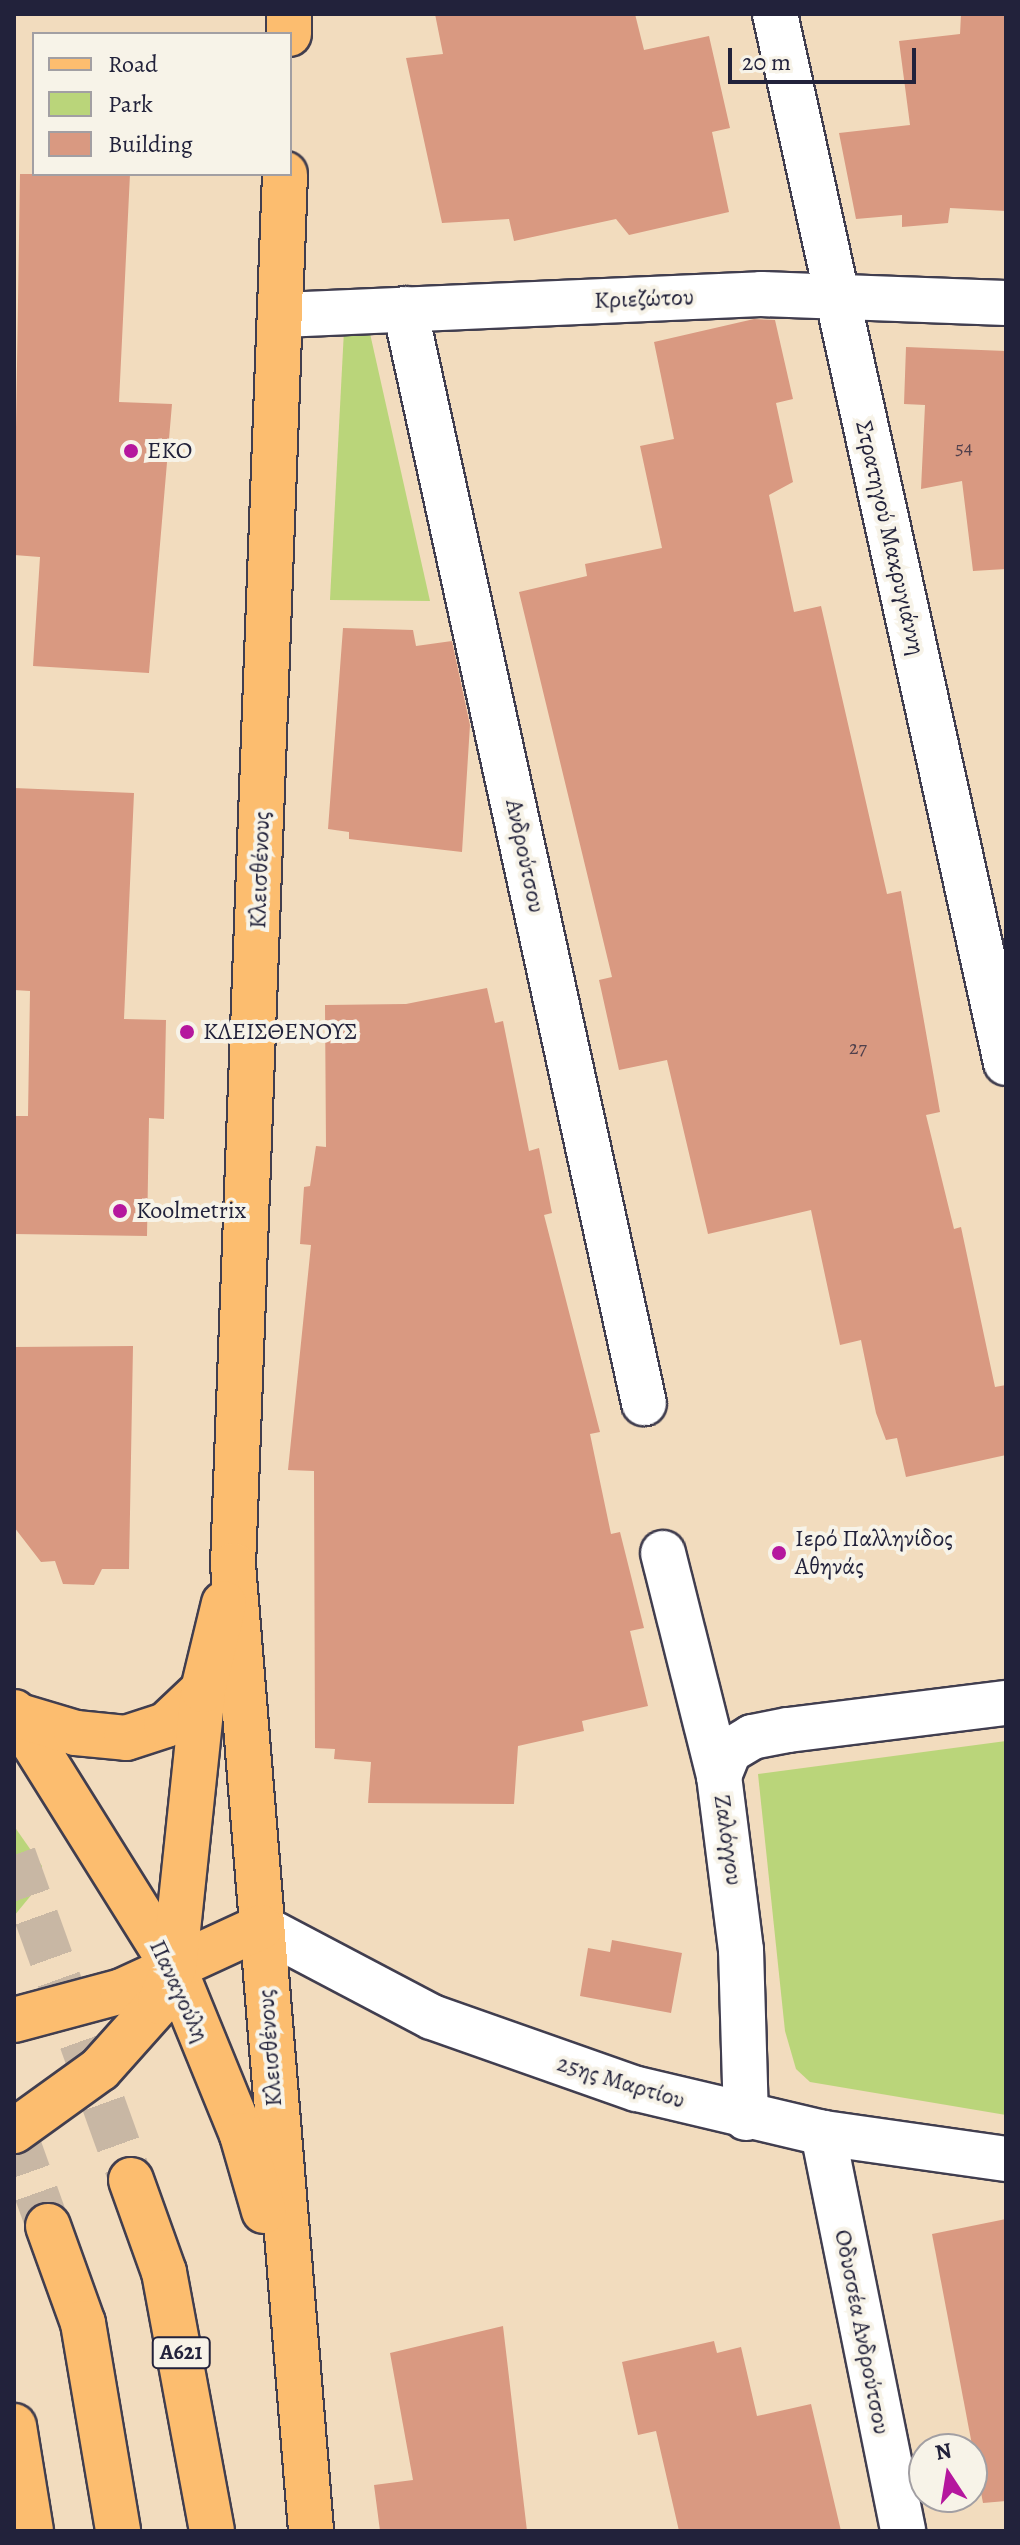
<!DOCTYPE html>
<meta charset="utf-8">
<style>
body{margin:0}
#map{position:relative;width:1020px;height:2545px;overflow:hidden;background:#f2dcbe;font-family:Alegreya,serif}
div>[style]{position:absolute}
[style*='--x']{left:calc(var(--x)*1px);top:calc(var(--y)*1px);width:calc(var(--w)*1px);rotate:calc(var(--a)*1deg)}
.green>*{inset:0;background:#bad57a}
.building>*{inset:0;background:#d99981}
.highway-tunnel>*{height:44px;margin-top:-22px;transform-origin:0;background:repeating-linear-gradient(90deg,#c8b7a4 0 44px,transparent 0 66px)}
.roads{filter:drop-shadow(2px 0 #413e4f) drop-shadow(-2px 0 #413e4f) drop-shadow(0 2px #413e4f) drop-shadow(0 -2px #413e4f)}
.minor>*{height:44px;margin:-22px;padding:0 22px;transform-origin:22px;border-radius:22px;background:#fff}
.major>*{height:44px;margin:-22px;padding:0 22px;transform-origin:22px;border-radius:22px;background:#fcbd6f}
.highway>*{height:44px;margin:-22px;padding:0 22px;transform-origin:22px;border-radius:22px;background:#fcbd6f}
.dots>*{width:22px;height:22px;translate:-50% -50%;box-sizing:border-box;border:4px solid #f7f3e8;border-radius:50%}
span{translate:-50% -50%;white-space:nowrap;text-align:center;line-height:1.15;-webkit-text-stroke:8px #f7f3e8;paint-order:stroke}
.number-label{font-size:20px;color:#50404c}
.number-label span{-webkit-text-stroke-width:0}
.shield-label span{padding:2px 6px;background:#f7f3e8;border:2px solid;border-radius:6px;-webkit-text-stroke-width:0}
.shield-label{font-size:22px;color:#22223b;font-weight:700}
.street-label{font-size:24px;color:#22223b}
.poi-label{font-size:24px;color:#22223b}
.left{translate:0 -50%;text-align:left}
.frame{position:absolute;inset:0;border:16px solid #22223b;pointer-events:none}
.legend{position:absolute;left:32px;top:32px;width:260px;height:144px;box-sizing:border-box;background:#f7f3e8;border:2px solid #a29fa3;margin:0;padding:10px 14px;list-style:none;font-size:24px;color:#22223b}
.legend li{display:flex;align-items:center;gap:16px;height:40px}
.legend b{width:40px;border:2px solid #a29fa3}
.north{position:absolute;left:908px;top:2433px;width:80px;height:80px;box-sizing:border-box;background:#f7f3e8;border:2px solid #a29fa3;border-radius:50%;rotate:348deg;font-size:22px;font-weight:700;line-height:32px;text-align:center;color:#22223b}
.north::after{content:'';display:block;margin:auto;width:28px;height:36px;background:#b5179e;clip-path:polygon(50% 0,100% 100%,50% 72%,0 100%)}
.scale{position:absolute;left:728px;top:48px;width:188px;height:36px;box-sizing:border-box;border:4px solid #22223b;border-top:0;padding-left:10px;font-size:24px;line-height:28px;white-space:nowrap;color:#22223b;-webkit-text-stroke:6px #f7f3e8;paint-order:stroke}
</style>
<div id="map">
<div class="green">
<i style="clip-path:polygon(369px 329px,430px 601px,330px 600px,344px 330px)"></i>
<i style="clip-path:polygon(1006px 1741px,1006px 2115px,810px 2082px,796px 2069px,785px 2031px,758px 1774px)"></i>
<i style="clip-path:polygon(14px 1826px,42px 1866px,42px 1882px,14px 1916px)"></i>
</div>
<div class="building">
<i style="clip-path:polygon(435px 14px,635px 14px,644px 50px,709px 36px,730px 128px,712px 132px,729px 212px,629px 235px,616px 219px,514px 241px,509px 219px,442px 223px,406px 58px,443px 54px)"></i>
<i style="clip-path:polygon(961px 14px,1006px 14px,1006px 211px,950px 208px,948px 223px,902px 227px,902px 215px,856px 219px,839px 133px,910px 125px,899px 41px,960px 34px)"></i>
<i style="clip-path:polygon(20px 174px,130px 174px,119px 402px,172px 404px,149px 673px,33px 666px,40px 557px,14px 555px)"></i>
<i style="clip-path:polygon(754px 319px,775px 320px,793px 399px,776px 403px,793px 482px,769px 495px,794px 612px,821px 606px,887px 894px,901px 891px,940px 1112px,926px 1115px,954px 1229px,961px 1227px,995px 1387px,1006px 1385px,1006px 1455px,906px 1477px,897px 1438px,886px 1440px,876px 1413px,861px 1340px,840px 1345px,811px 1210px,708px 1234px,667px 1060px,619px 1070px,599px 980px,612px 977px,519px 592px,587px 576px,585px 564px,662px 548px,640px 446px,674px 439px,654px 342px)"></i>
<i style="clip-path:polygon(906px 347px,1006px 351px,1006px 569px,973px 571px,962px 481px,921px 489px,925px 405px,904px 404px)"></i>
<i style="clip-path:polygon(343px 628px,413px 630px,416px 646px,452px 641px,470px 725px,462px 852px,349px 839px,349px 832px,328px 829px)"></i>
<i style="clip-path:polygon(14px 788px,134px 793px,124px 1019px,166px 1020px,164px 1119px,149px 1118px,147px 1236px,14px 1234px,14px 1116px,28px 1116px,30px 991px,14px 990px)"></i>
<i style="clip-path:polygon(487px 988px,495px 1023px,503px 1021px,529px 1151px,539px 1148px,552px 1213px,544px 1215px,600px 1432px,590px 1434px,611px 1534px,620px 1532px,644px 1628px,630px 1631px,648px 1706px,582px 1721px,584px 1731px,518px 1746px,514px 1804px,368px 1803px,371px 1762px,334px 1759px,335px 1749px,315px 1748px,314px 1471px,288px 1470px,311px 1245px,300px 1244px,304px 1187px,310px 1186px,316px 1146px,326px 1147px,325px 1005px,406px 1004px)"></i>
<i style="clip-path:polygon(133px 1346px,129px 1569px,102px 1569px,94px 1585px,63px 1584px,55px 1561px,41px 1562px,14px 1527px,14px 1347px)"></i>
<i style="clip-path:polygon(612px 1940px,682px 1953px,671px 2013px,580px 1996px,588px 1948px,610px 1952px)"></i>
<i style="clip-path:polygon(1006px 2219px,1006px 2501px,983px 2503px,932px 2234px)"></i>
<i style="clip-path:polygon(503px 2326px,527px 2531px,380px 2531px,374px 2485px,413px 2480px,390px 2353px)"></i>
<i style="clip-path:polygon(714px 2341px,717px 2353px,741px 2347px,757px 2416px,811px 2404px,841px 2531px,679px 2531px,656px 2431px,638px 2435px,622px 2362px)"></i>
</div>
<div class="highway-tunnel">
<i style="--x:14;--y:1855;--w:345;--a:70.2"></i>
<i style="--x:14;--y:2131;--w:101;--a:70.3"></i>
</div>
<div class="roads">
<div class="minor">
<i style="--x:775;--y:14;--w:1074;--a:77.58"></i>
<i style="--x:405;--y:309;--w:1120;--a:77.68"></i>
<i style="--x:282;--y:315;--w:479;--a:-2.5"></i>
<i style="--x:761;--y:294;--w:245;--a:2.1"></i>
<i style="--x:663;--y:1553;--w:230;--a:75.9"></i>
<i style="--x:261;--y:1927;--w:193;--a:27.8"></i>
<i style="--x:432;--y:2017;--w:217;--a:19.4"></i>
<i style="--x:637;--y:2089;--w:191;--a:13.3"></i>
<i style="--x:823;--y:2133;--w:185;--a:8.1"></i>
<i style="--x:746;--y:2118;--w:168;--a:-91.7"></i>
<i style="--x:741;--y:1950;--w:175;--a:-97.2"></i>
<i style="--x:719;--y:1776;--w:27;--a:-68"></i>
<i style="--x:729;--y:1751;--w:27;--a:-31"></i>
<i style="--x:752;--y:1737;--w:37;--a:-11"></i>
<i style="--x:788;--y:1730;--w:220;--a:-7.1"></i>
<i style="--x:823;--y:2133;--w:406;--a:78.6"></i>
</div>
<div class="major">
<i style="--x:289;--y:34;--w:20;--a:-90"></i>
<i style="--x:285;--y:174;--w:1392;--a:92.14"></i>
<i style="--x:233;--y:1565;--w:969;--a:85.38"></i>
<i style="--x:14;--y:1712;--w:302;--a:58"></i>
<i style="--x:174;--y:1968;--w:180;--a:67.8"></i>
<i style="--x:242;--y:2135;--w:79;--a:73.9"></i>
<i style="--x:16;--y:1715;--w:63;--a:16.7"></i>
<i style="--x:76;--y:1733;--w:50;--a:5.7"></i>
<i style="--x:126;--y:1738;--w:42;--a:-18"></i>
<i style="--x:166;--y:1725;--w:51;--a:-43.4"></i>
<i style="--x:14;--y:2020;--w:112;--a:-15"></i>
<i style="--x:122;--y:1991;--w:153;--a:-24.7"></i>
<i style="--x:14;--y:2131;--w:106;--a:-35.8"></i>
<i style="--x:100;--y:2069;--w:90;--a:-48.2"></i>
<i style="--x:160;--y:2002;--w:37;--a:-68"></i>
<i style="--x:174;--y:1968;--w:280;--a:-84"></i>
<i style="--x:203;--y:1690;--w:89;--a:-76.4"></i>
<i style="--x:14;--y:2426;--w:106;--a:80.8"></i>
</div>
<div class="highway">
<i style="--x:131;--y:2180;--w:98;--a:70.3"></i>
<i style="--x:164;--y:2272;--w:263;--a:79.5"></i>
<i style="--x:48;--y:2226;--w:103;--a:70.2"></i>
<i style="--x:83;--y:2323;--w:211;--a:80.4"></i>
</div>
</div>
<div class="dots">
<i style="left:131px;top:451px;background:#b5179e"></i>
<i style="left:187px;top:1032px;background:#b5179e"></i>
<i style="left:120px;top:1211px;background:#b5179e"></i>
<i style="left:779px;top:1553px;background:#b5179e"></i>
</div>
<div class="number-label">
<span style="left:964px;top:447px">54</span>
<span style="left:858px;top:1047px">27</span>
</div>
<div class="shield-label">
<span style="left:181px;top:2353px">Α621</span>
</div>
<div class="street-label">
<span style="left:644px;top:299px;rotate:-2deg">Κριεζώτου</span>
<span style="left:890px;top:538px;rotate:77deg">Στρατηγού Μακρυγιάννη</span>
<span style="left:525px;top:856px;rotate:78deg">Ανδρούτσου</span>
<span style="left:260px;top:870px;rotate:-88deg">Κλεισθένους</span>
<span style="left:728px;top:1840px;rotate:82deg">Ζαλόγγου</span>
<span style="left:179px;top:1991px;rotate:65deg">Παναγούλη</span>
<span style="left:270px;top:2048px;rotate:-94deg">Κλεισθένους</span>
<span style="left:621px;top:2082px;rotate:17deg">25ης Μαρτίου</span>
<span style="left:862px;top:2332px;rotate:79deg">Οδυσσέα Ανδρούτσου</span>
</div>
<div class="poi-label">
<span class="left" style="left:147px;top:451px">EKO</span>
<span class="left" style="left:203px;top:1032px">ΚΛΕΙΣΘΕΝΟΥΣ</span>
<span class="left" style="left:136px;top:1211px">Koolmetrix</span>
<span class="left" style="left:795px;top:1553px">Ιερό Παλληνίδος<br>Αθηνάς</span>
</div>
<div class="frame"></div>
<ul class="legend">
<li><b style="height:10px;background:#fcbd6f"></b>Road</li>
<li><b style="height:22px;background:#bad57a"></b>Park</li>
<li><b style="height:22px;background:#d99981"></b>Building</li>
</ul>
<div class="north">N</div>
<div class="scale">20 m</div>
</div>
